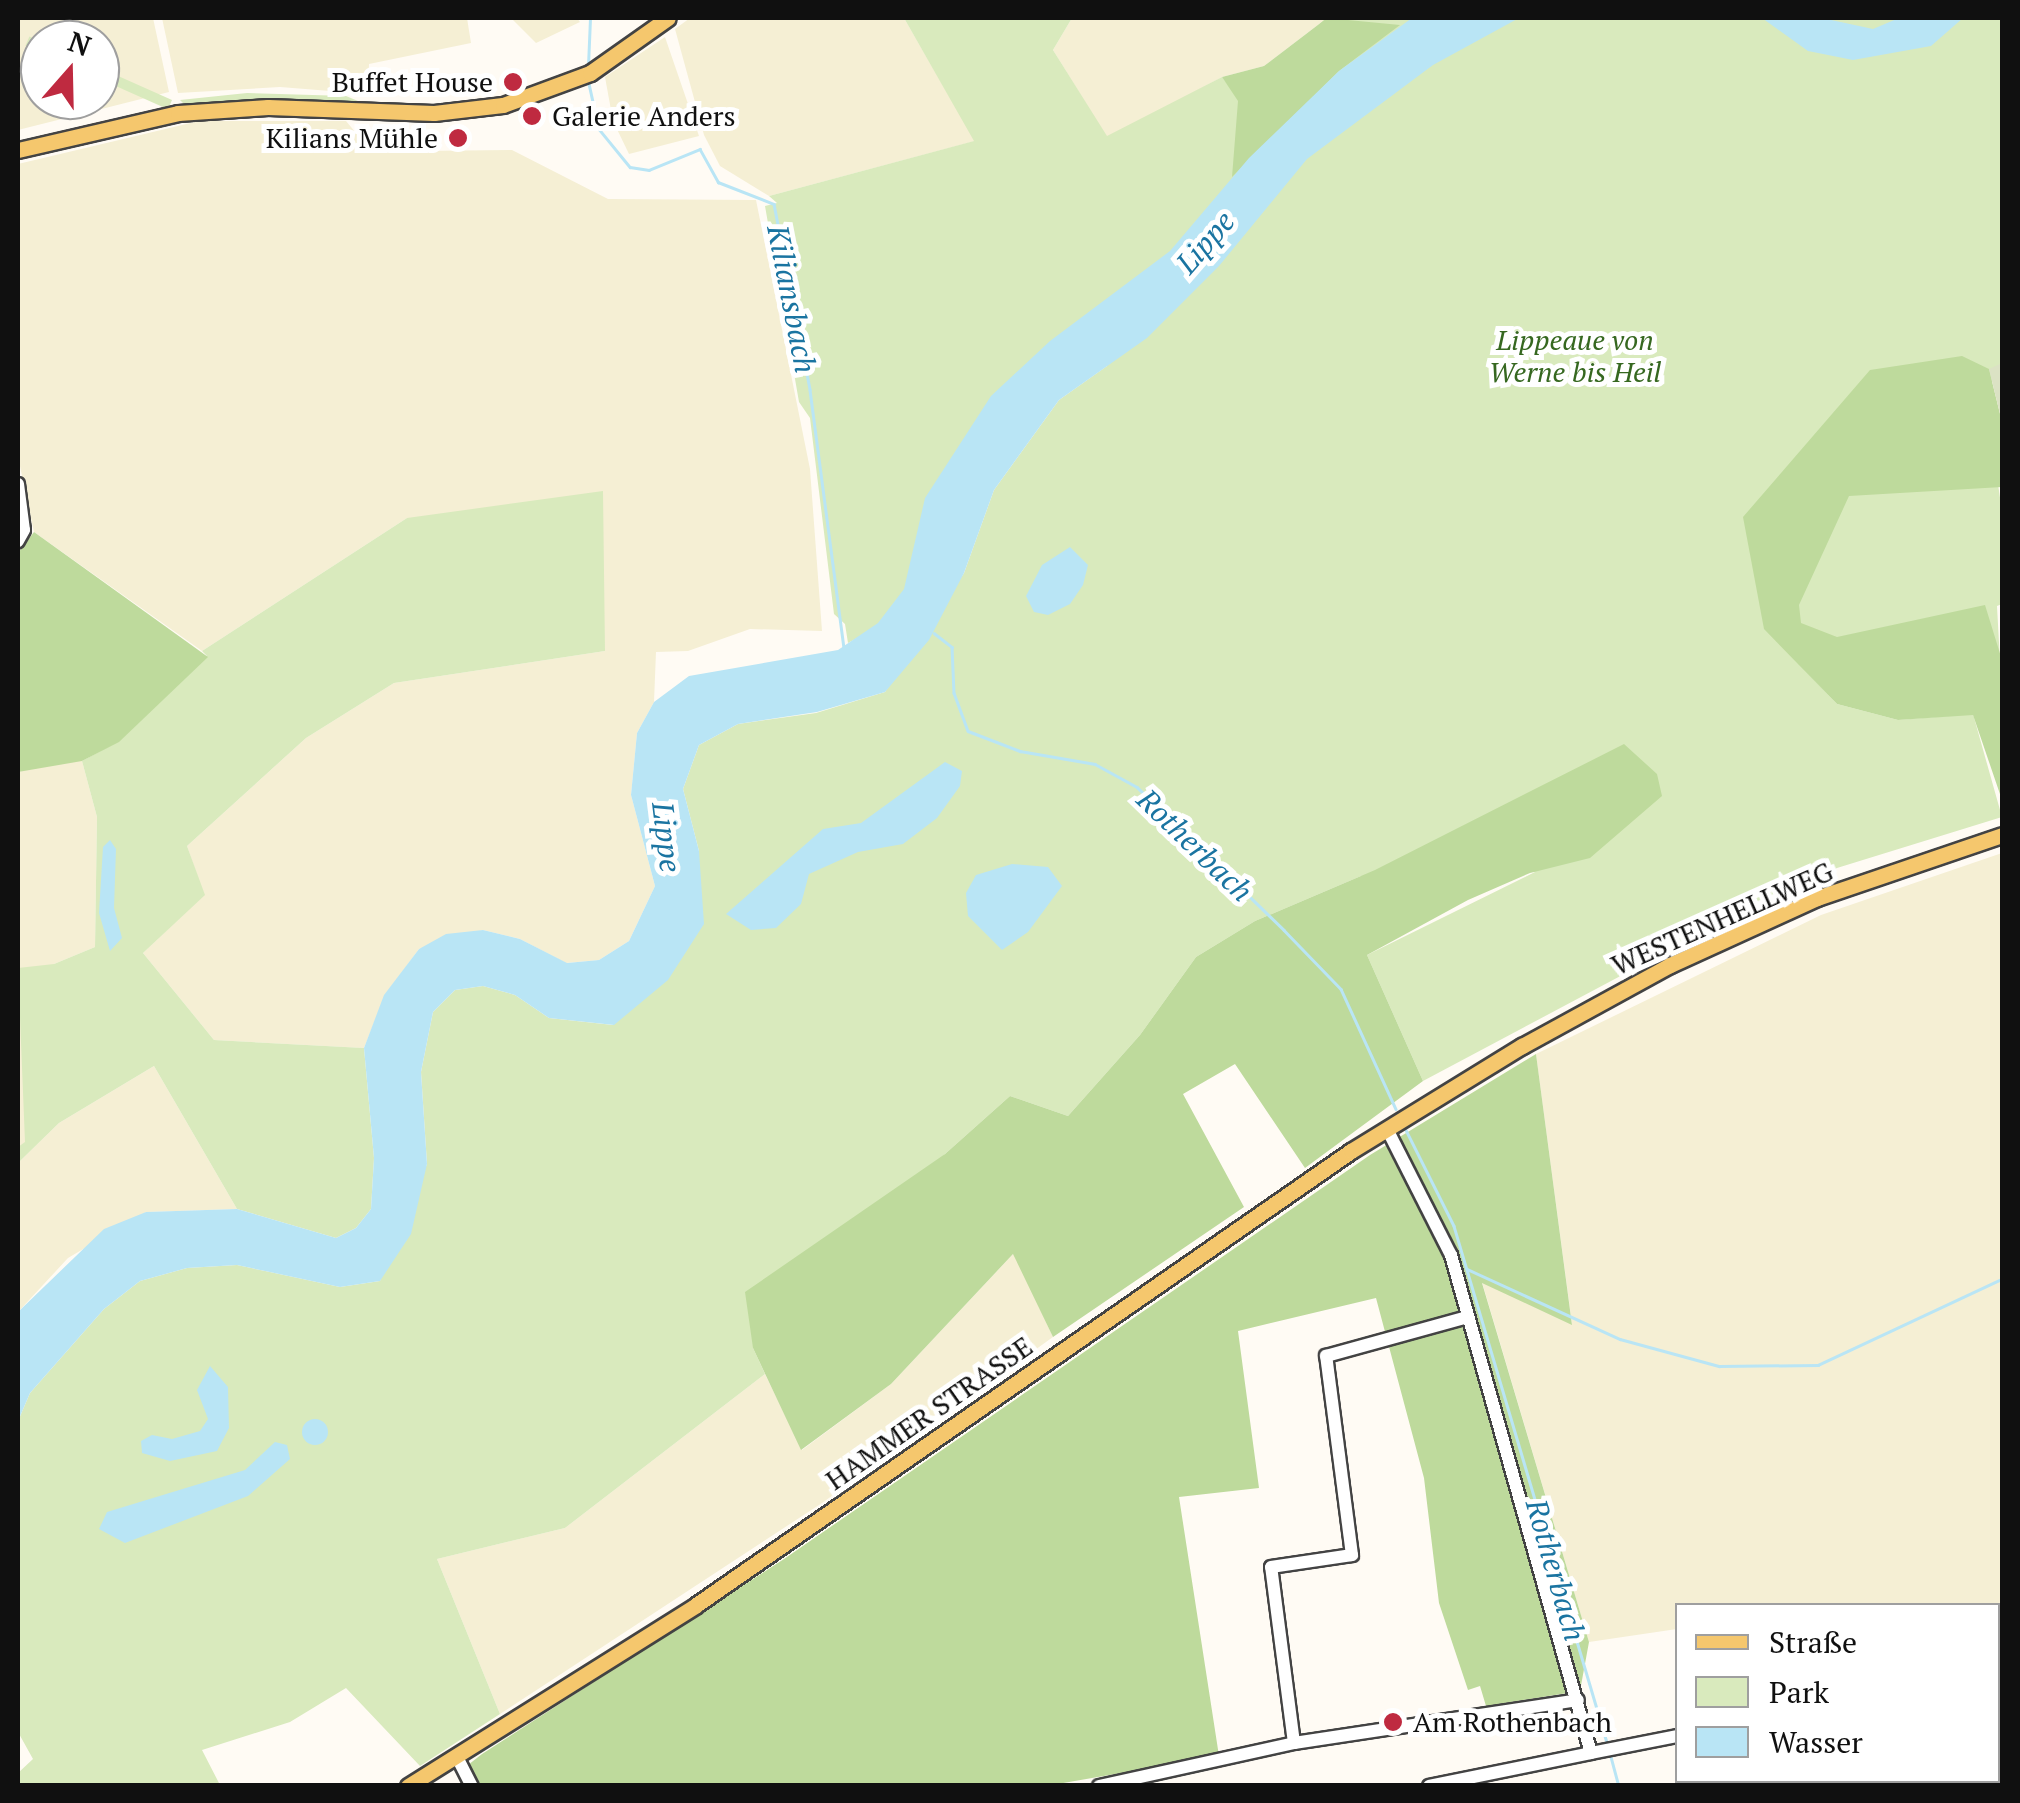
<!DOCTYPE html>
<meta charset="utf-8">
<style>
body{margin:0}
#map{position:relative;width:2020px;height:1803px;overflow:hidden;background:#fffbf4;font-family:"PT Serif",serif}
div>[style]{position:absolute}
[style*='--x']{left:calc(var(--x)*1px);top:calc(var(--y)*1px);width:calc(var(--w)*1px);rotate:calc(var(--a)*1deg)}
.farmland>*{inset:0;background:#f5efd4}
.green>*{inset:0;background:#d9eabd;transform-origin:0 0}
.forest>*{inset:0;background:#beda9c}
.cemetery>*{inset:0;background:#dbe2c4}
.water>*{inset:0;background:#b9e5f5}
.round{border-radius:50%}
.stream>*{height:2.5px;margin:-1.25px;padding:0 1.25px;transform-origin:1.25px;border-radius:1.25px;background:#b9e5f5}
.roads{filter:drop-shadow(2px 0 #434343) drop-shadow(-2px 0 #434343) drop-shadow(0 2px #434343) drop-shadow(0 -2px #434343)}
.minor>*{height:12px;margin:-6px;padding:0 6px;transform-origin:6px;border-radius:6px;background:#fff}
.major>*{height:15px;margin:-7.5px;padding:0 7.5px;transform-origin:7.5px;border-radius:7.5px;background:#f5c76d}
.dots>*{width:28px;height:28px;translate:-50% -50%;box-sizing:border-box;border:5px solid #fff;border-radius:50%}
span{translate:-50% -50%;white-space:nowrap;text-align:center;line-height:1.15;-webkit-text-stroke:10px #fff;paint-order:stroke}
.poi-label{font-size:28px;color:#101010}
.right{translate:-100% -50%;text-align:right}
.left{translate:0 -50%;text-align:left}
.park-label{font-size:28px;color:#366820;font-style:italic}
.street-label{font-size:28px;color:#101010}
.water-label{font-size:30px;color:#1a74a1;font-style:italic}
.frame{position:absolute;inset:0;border:20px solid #101010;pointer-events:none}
.legend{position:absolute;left:1675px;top:1603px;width:325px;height:180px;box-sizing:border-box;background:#fff;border:2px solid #9f9f9f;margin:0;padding:12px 18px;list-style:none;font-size:30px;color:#101010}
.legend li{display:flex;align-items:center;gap:20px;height:50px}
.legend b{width:50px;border:2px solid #9f9f9f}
.north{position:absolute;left:20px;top:20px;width:100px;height:100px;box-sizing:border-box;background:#fff;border:2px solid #9f9f9f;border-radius:50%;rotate:20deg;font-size:28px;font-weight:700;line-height:40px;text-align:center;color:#101010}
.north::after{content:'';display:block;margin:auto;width:35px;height:45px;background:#bf2a40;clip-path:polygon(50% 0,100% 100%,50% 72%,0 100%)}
</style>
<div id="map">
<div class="farmland">
<i style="clip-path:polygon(evenodd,18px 18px,153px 18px,169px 92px,18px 130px,18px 18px,40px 40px,100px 40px,100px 100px,40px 100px,40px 40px)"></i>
<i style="clip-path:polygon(162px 18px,467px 18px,471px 43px,369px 64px,368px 94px,280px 87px,178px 93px)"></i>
<i style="clip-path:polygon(511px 18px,577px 18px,580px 22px,536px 43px)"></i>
<i style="clip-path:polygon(690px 18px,904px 18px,975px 141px,769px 196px,720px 166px,704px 135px,675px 29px)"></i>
<i style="clip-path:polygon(1072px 18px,1327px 18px,1264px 66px,1222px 77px,1108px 139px,1053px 50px)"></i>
<i style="clip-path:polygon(665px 37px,699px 136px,629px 154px,613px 121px,605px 77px)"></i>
<i style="clip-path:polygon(199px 121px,346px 121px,356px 133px,412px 137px,419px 151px,512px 150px,608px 199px,756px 200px,810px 469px,822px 631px,750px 629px,688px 651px,656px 652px,654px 702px,637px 733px,631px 795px,655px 886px,629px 941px,599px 960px,566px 963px,520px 939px,483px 930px,419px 949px,385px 995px,364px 1048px,214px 1040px,143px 953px,204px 895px,187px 846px,306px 738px,394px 683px,605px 651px,407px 518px,202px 651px,34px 532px,18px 457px,18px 164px)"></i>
<i style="clip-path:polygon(63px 760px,82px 761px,97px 817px,95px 947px,54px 964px,25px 1143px,18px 1147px,18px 772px)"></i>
<i style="clip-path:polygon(2002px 853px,2002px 1654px,1998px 1655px,1998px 1606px,1678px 1606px,1677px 1629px,1589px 1642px,1482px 1282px,1572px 1324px,1536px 1054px,1821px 915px)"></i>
<i style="clip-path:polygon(154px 1066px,237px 1209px,146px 1212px,68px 1258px,18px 1312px,18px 1163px,59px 1123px)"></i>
<i style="clip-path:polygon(1014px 1253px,1053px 1337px,822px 1503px,500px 1714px,437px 1559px,565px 1528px,765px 1374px,802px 1450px,891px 1384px)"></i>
</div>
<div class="green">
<i style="clip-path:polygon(904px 18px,1072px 18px,1053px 50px,1107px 136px,1222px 77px,1229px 86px,1291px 51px,1326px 18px,2002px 18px,2002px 377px,1983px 384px,2002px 511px,2002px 604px,1997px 606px,2002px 698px,1794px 659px,1837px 704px,1898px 720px,1973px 714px,2002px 817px,1837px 868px,1722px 922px,1423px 1081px,1367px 955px,1535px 872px,1361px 876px,1255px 921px,1196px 957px,1140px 1035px,1068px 1116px,1010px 1096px,945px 1154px,753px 1348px,765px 1374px,565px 1528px,437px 1559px,500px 1714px,420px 1766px,346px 1688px,290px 1722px,202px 1750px,220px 1785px,18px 1785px,18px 1773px,33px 1759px,18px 1732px,18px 1421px,30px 1393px,104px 1309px,140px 1281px,187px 1268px,237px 1265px,340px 1287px,380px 1281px,427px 1164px,421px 1072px,433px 1012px,455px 990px,483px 986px,515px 995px,549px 1018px,613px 1025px,699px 851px,683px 789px,699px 745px,738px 724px,816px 713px,885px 692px,964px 573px,994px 490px,1059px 400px,1107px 366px,1089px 331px,927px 600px,848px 643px,845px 624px,834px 614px,810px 418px,799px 402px,765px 206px,777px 203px,769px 196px,974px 141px)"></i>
<i style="clip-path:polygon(247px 93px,346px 96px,358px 101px,355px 106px,186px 106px,180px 100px)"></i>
<i style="left:172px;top:100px;width:10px;height:156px;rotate:114deg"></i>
<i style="clip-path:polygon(603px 491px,605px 651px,394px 683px,306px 738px,187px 846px,205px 895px,143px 953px,214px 1040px,364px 1048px,374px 1158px,371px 1209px,356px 1228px,336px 1238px,237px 1209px,154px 1066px,59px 1123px,18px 1163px,18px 1147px,25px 1142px,18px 968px,54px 964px,95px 947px,97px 817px,82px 761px,119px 741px,207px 656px,202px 651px,407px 518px)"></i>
</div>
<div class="forest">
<i style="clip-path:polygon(1327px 18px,1400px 25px,1339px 71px,1232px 177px,1238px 101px,1222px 77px,1264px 66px)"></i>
<i style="clip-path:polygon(1962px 356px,1989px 369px,2002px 422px,2002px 487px,1849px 496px,1799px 605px,1801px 623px,1837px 637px,1985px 605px,2002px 660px,2002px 800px,1973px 715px,1898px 720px,1837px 704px,1764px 629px,1743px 517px,1870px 370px)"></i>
<i style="clip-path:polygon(34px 532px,208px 657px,119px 742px,82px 761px,18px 772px,18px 553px)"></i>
<i style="clip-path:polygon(1624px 744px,1657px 774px,1662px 796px,1590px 858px,1530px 873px,1468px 900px,1367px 955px,1423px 1081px,1305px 1168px,1235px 1064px,1183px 1094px,1244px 1207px,1053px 1337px,1013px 1254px,891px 1384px,801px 1450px,753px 1348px,745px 1292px,945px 1154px,1010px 1096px,1068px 1116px,1140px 1035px,1196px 957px,1255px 921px,1375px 870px)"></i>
<i style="clip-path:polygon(1536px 1054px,1572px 1325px,1482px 1283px,1589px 1642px,1580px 1691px,1486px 1706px,1480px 1686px,1468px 1690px,1439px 1603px,1424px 1478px,1376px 1298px,1238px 1331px,1259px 1488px,1179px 1497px,1219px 1756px,1046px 1786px,481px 1786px,468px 1765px,482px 1754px,784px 1559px,1370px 1155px)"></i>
</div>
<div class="cemetery">
<i style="clip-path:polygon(2002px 363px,2002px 422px,1989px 369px)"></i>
</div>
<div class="water">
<i style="clip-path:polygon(1412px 18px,1519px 18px,1433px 65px,1307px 159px,1219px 266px,1147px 338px,1059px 400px,994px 490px,964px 573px,929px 640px,885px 692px,817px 712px,738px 724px,699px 745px,683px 789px,699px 851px,704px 924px,668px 980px,614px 1025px,549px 1018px,515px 995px,483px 986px,455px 990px,433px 1012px,421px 1072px,427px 1164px,411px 1234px,380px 1281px,340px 1287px,237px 1265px,187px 1268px,140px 1281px,104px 1309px,30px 1393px,18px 1421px,18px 1312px,104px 1229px,146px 1212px,237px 1209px,336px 1238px,356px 1228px,371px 1209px,374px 1158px,364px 1048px,384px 995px,419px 949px,446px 934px,483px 930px,520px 939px,567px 963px,599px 960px,629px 941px,655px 886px,631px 795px,637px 733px,654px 702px,689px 676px,838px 650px,878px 623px,904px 589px,925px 498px,991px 396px,1050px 341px,1170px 251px,1249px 158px,1339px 71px)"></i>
<i style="clip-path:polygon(1762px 18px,1822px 18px,1873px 29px,1899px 18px,1963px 18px,1931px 46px,1853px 60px,1808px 51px)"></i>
<i style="clip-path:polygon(1070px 547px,1088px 565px,1083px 585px,1070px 604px,1048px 615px,1034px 612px,1026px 596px,1042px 565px)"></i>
<i style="clip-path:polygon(945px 762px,962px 771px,960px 786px,937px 818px,903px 844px,858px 852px,809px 874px,801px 904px,776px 928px,751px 930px,726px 914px,823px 829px,861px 823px)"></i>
<i style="clip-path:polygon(110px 840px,116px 849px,114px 908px,122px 938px,110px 951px,99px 913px,103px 847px)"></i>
<i style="clip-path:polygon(1012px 864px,1048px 867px,1062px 886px,1028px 932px,1002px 950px,968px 916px,966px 893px,976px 875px)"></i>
<i style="clip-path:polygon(210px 1366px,228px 1387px,229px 1428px,217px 1451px,170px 1461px,142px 1453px,141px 1441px,152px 1435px,172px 1439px,200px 1431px,208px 1419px,197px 1390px)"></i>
<i class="round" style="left:302px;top:1419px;width:26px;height:26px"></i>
<i style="clip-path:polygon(275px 1442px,287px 1445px,290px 1459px,248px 1496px,125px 1543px,99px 1529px,107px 1512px,245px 1470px)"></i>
</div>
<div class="stream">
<i style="--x:588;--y:66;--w:48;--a:-87.6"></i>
<i style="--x:588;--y:79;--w:51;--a:77.6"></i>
<i style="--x:599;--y:129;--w:49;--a:50.8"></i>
<i style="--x:630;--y:167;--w:19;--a:9"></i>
<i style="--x:649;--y:170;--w:55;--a:-22.4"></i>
<i style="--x:700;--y:149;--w:38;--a:61"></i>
<i style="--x:718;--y:182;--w:60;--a:21.4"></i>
<i style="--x:774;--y:204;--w:189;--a:79"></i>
<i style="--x:810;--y:390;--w:260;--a:82.5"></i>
<i style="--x:934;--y:633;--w:23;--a:38"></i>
<i style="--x:952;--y:647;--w:46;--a:87.5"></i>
<i style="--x:954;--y:693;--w:40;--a:69.8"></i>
<i style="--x:968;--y:731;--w:56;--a:21"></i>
<i style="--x:1020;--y:751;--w:76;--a:9.8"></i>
<i style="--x:1095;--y:764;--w:48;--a:28.7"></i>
<i style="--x:1137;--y:787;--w:205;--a:44.2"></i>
<i style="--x:1284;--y:930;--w:82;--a:46"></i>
<i style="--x:1341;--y:989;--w:132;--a:65.4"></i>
<i style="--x:1406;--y:1130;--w:107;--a:63.4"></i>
<i style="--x:1454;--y:1226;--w:542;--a:73.5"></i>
<i style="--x:1467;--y:1269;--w:168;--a:24.6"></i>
<i style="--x:1620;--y:1339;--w:103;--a:15.3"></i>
<i style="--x:1719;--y:1366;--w:99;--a:-0.6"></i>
<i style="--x:1818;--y:1365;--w:203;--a:-25.1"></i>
<i style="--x:1610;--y:1753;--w:34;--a:75"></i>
</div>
<div class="roads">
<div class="minor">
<i style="--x:18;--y:484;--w:46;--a:82.6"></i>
<i style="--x:24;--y:530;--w:13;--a:119"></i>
<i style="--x:1387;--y:1129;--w:141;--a:63.1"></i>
<i style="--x:1451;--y:1255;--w:517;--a:74.3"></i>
<i style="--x:1591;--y:1753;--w:89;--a:-11.1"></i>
<i style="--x:1998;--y:1707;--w:4;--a:0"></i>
<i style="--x:1294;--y:1743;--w:177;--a:-97.4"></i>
<i style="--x:1271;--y:1567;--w:82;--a:-8.4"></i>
<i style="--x:1352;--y:1555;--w:201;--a:-97.4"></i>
<i style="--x:1326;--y:1356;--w:147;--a:-15.4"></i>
<i style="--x:457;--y:1757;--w:33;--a:63"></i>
<i style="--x:1803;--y:1780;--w:6;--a:81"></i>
<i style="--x:1099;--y:1786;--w:200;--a:-12.4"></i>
<i style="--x:1294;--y:1743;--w:287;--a:-8.6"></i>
<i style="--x:1429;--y:1786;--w:165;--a:-11.5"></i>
</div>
<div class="major">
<i style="--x:18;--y:150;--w:164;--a:-13"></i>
<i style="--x:178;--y:113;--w:90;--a:-3.8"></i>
<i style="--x:268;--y:107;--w:166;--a:2.1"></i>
<i style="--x:434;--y:113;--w:69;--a:-6.6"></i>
<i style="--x:503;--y:105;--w:93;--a:-20.2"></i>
<i style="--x:590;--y:73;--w:95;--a:-35.2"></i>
<i style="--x:408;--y:1786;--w:340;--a:-32.1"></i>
<i style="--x:696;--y:1605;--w:797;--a:-34.73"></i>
<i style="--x:1351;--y:1151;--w:201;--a:-31.6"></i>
<i style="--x:1522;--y:1046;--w:169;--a:-28.7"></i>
<i style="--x:1670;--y:965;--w:162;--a:-24.5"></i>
<i style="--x:1817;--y:898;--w:195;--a:-18.8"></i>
</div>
</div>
<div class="dots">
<i style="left:513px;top:82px;background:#bf2a40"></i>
<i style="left:532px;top:116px;background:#bf2a40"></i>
<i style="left:458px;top:138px;background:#bf2a40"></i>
<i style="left:1393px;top:1722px;background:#bf2a40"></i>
</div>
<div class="poi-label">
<span class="right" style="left:493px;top:82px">Buffet House</span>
<span class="left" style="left:552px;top:116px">Galerie Anders</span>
<span class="right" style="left:438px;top:138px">Kilians Mühle</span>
<span class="left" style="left:1413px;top:1722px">Am Rothenbach</span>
</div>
<div class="park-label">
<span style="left:1575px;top:356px">Lippeaue von<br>Werne bis Heil</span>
</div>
<div class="street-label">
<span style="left:1722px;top:918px;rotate:-24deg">WESTENHELLWEG</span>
<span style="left:929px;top:1413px;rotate:-35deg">HAMMER STRASSE</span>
</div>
<div class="water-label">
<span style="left:1205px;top:242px;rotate:-49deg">Lippe</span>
<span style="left:792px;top:299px;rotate:79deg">Kiliansbach</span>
<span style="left:667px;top:837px;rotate:83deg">Lippe</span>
<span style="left:1195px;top:845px;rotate:44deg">Rotherbach</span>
<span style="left:1556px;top:1570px;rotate:74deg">Rotherbach</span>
</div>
<div class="frame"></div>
<ul class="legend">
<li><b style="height:12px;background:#f5c76d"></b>Straße</li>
<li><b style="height:28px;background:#d9eabd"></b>Park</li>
<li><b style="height:28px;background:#b9e5f5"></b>Wasser</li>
</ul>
<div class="north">N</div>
</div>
